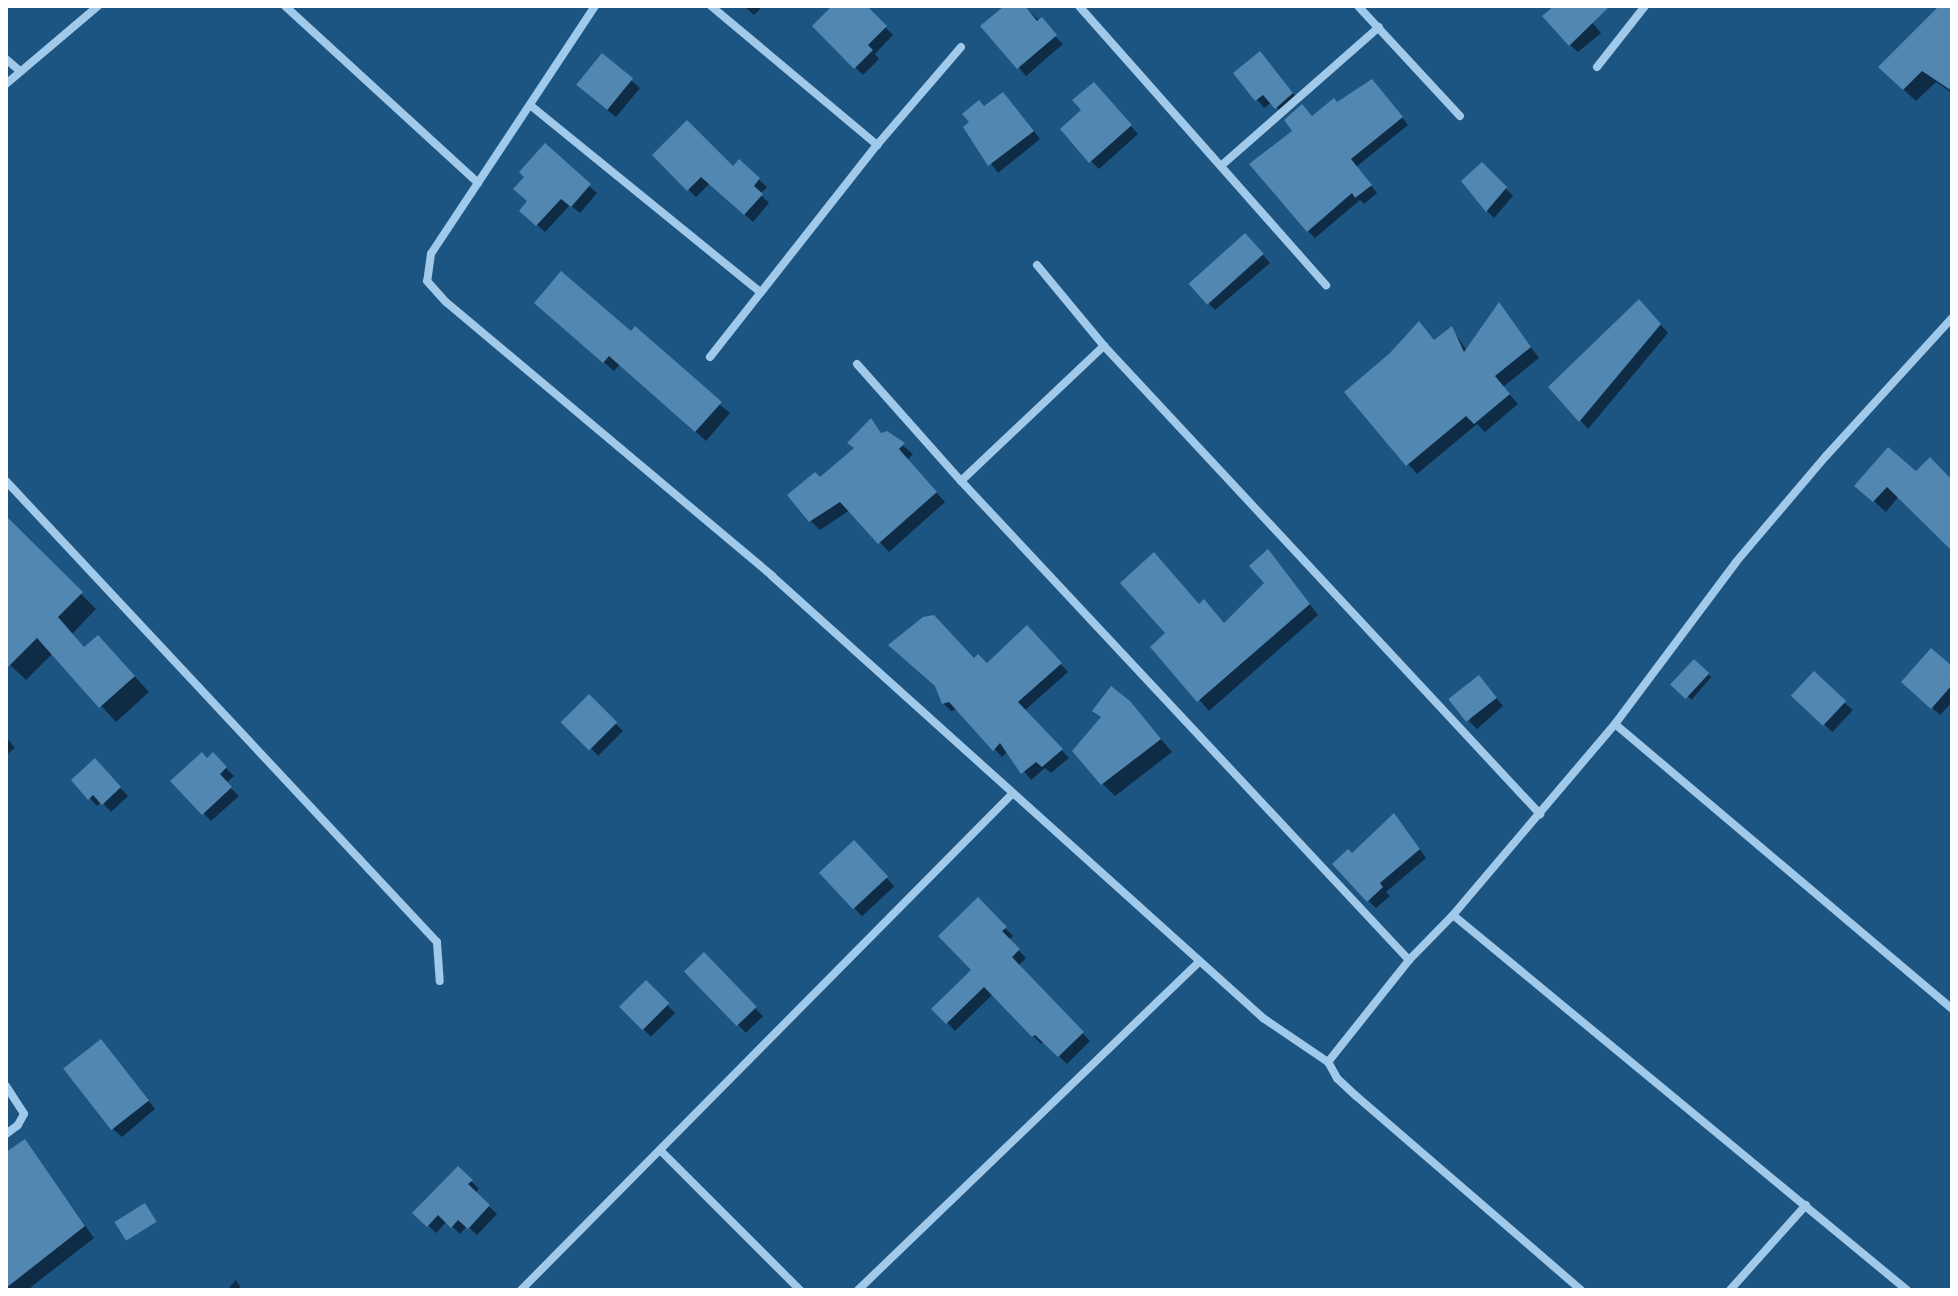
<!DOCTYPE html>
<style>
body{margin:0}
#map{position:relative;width:1958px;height:1296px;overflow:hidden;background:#1c5482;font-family:"Nunito Sans",sans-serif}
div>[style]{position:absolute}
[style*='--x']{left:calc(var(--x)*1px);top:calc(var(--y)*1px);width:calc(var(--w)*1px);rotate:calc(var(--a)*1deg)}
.shadow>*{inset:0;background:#0007;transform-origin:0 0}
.building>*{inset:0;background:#5187b1;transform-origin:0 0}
.street>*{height:8px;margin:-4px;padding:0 4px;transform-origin:4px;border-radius:4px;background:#a1caea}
span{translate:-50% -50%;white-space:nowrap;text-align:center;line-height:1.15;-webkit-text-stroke:7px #1c5482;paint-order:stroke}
.frame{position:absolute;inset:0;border:8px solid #fff;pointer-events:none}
</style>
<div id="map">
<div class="shadow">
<i style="clip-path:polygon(744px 6px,763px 6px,754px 15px)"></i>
<i style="clip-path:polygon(835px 6px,864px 6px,893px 35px,875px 54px,879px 59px,863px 75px,815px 26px)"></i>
<i style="clip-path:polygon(1007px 6px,1024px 6px,1063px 44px,1026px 76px,983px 26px)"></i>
<i style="clip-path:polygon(1557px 6px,1578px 6px,1601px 33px,1578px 52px,1570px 45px)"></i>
<i style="clip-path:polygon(1952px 22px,1952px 93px,1936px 82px,1916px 101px,1893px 80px)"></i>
<i style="clip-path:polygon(602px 56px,640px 88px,616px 117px,586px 93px)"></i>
<i style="clip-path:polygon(1268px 62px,1300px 102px,1284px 116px,1272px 102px,1264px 108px,1236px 73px)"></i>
<i style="clip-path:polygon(1379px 89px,1408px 125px,1356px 167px,1377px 193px,1364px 204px,1360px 200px,1315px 238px,1308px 231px,1312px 118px)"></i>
<i style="clip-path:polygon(1101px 92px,1138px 134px,1099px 169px,1091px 161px,1084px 110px)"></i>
<i style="clip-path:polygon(1011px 102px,1040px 139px,998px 173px,965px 128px,985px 108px)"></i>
<i style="clip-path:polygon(654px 155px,733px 169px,739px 162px,767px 187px,760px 194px,769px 203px,753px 222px,710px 183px,696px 197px)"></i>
<i style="clip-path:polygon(1482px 165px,1513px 196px,1494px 218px,1487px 211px)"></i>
<i style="clip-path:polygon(589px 186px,597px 193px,580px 213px,570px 205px,545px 232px,529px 218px,529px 202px)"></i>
<i style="clip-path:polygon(1252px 243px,1270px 263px,1215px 310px,1207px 302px)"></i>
<i style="clip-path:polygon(1499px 305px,1539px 358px,1503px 387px,1518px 404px,1485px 432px,1477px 424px,1417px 474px,1346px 392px,1428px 333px,1435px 342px,1452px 329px,1467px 351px)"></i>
<i style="clip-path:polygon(1647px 309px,1668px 333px,1588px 429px,1551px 387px)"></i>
<i style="clip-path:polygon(546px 312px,631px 334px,730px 413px,706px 441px,620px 364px,614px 371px)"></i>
<i style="clip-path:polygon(871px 421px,883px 435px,887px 433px,913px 454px,907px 460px,945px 502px,889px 552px,850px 510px,820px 530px,810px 520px,820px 480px,856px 449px)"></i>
<i style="clip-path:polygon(1916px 474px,1952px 483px,1952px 548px,1899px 496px,1886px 512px,1857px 486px)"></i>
<i style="clip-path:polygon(6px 519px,96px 609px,72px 634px,85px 649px,113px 653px,149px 692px,116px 722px,53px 653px,26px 680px,6px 661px)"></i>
<i style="clip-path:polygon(1278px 562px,1318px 615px,1209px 711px,1153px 647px,1199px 606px,1225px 625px,1266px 583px)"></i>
<i style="clip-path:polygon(1027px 628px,1068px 672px,1024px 711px,1069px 758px,1051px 773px,1045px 768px,1031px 780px,1008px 751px,1002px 757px,958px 709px,951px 711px,943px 703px,974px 660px,987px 665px)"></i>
<i style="left:1694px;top:662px;width:23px;height:30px;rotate:41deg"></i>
<i style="clip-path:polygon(1952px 669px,1952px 702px,1940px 715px,1911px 689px)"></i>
<i style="left:1814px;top:674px;width:53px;height:30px;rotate:43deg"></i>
<i style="clip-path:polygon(1486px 686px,1503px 706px,1477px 729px,1469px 721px)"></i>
<i style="left:589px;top:697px;width:48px;height:35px;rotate:45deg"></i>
<i style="clip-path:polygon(1132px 706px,1172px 752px,1115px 796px,1103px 784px,1102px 718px,1094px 711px)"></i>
<i style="clip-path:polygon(6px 737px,15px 748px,6px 755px)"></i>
<i style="clip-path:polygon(213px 755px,234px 776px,226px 783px,239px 796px,211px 821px,173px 781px)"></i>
<i style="clip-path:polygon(95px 761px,128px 796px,111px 812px,102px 802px,97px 806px,74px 781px)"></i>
<i style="clip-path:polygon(1402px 824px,1426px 858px,1386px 892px,1390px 896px,1376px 908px,1369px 901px,1353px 856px)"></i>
<i style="left:854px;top:843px;width:59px;height:44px;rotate:47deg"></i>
<i style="clip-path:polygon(978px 900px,1013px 936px,1009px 940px,1026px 958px,1018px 966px,1090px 1041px,1067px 1064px,1044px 1041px,1041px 1044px,993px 994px,955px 1031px,934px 1009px,974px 970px)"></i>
<i style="left:704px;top:955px;width:85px;height:24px;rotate:46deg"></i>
<i style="left:646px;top:983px;width:42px;height:34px;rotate:46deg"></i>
<i style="clip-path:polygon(101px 1041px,155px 1109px,122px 1137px,114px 1130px)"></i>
<i style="clip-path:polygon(25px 1141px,94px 1238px,31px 1287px,33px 1290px,6px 1290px,6px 1154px)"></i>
<i style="clip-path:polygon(458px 1168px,479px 1189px,475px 1193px,497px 1214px,477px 1235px,467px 1226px,460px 1234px,447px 1221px,436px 1233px,415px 1213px)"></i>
<i style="clip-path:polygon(236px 1280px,242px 1290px,227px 1290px)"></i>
</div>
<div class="building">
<i style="clip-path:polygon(832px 6px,867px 6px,887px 26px,868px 45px,873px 50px,854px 69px,812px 26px)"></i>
<i style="clip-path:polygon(1004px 6px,1025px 6px,1037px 21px,1042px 17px,1057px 35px,1017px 69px,980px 26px)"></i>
<i style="clip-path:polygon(1554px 6px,1610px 6px,1569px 46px,1542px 16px)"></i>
<i style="clip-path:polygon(1939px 6px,1952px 6px,1952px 91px,1922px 71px,1903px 90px,1878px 67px)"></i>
<i style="clip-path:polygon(1260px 51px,1293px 93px,1275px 109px,1263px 95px,1255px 101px,1233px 73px)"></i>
<i style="left:602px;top:53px;width:40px;height:41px;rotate:39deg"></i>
<i style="clip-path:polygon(1372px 79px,1403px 117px,1351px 159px,1372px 185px,1355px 198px,1352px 193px,1307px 232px,1249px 164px,1292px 131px,1284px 120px,1302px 104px,1312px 116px,1334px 98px,1337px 102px)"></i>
<i style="clip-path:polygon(1094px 82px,1132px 125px,1089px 163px,1060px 129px,1081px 110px,1072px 100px)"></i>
<i style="clip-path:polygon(1003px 92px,1034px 131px,988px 166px,963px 127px,969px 122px,962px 114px,979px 100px,984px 106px)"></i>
<i style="clip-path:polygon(687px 120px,733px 166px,739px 159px,760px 178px,754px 186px,763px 194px,744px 215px,701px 177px,687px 191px,652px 155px)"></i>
<i style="clip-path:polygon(545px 143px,591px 184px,571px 207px,561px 199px,536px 226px,519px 211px,527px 201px,513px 189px,524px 177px,519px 172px)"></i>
<i style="clip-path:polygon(1482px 162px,1507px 187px,1486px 212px,1461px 181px)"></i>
<i style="left:1245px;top:233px;width:28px;height:76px;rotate:48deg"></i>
<i style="clip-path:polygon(561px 271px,631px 331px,635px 326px,722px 402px,695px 432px,609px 356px,603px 363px,534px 303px)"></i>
<i style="clip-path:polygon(1639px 299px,1661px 324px,1579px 422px,1548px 387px)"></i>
<i style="clip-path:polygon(1499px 302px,1531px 347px,1495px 376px,1510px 394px,1474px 424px,1466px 416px,1406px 466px,1344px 392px,1390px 353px,1419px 321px,1434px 340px,1452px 326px,1464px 352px)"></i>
<i style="clip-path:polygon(871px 418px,881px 433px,887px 431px,905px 443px,899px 449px,937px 492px,878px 544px,840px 502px,809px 522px,787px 495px,815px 472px,820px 477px,854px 448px,847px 443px)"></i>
<i style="clip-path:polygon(1888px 447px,1916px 471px,1930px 457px,1952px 480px,1952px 551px,1887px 487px,1873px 502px,1854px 486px)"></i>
<i style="clip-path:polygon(6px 516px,83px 592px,58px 617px,84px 647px,98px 635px,135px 676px,99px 708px,37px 638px,6px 669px)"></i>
<i style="clip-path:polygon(1268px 549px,1310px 604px,1197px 702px,1150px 647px,1165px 633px,1120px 583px,1154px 552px,1199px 604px,1204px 599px,1224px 623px,1264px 583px,1249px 566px)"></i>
<i style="clip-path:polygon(934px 615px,974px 658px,978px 654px,987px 663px,1027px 625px,1062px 663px,1018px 702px,1063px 749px,1042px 767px,1036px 762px,1021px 774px,1000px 743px,993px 751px,949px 702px,942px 704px,935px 686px,888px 645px,923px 617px)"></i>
<i style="clip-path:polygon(1931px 648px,1952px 666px,1952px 685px,1931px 709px,1901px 682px)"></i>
<i style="left:1694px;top:659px;width:21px;height:35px;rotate:43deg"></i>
<i style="left:1814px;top:671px;width:44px;height:34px;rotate:43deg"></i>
<i style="left:1479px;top:675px;width:29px;height:39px;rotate:52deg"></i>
<i style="clip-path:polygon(1111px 686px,1130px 701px,1161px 739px,1101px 785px,1072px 751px,1101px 717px,1092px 711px)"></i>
<i style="left:589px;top:694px;width:40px;height:40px;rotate:45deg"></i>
<i style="clip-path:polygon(202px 752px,207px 758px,213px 752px,227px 767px,220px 774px,232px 787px,202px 815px,170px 781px)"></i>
<i style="clip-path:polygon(95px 758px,121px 787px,102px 805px,93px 795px,88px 800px,71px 780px)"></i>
<i style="clip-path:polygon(1394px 813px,1420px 849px,1380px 883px,1383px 887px,1367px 902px,1332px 864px,1348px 849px,1352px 853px)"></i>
<i style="left:854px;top:840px;width:50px;height:48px;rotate:47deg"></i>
<i style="clip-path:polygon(978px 897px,1007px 927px,1002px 931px,1020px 949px,1012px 957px,1084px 1032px,1058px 1057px,1035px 1035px,1032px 1037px,984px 987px,946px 1024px,931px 1009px,971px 970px,938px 936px)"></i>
<i style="left:704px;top:952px;width:76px;height:28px;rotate:46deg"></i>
<i style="left:646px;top:980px;width:33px;height:38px;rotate:45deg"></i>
<i style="left:101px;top:1039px;width:78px;height:48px;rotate:52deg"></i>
<i style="clip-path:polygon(25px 1139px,85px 1226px,6px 1288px,6px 1152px)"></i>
<i style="clip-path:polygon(458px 1166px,473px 1180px,468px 1184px,490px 1205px,468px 1229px,458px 1220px,451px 1228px,438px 1215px,427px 1227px,412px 1213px)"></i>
<i style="left:145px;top:1203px;width:22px;height:36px;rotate:58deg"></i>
</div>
<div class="street">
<i style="--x:285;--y:6;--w:262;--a:42.5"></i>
<i style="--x:595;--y:6;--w:297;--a:123.5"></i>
<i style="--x:431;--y:254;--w:27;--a:98"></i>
<i style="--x:427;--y:281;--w:28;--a:48"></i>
<i style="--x:446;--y:302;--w:426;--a:40"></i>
<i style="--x:772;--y:576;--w:661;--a:41.99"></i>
<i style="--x:1263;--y:1018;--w:78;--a:34.1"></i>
<i style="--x:711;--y:6;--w:217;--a:39.9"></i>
<i style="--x:1079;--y:6;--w:373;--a:48.5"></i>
<i style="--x:1358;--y:6;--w:150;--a:47.2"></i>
<i style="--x:6;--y:59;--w:18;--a:41"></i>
<i style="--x:1597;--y:67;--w:78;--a:-51.8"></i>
<i style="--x:6;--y:84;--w:121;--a:-40.3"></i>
<i style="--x:530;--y:105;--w:296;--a:39.1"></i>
<i style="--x:1222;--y:165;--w:209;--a:-41.3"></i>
<i style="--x:1037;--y:265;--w:105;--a:50.4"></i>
<i style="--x:1104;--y:346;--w:640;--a:47.03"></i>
<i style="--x:710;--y:357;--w:270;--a:-51.8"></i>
<i style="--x:877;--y:145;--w:129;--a:-49.4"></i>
<i style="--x:857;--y:364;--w:157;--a:48.4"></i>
<i style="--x:961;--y:481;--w:656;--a:46.92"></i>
<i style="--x:6;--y:481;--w:631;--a:46.93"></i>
<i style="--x:437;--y:942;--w:39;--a:86"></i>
<i style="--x:961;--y:481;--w:197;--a:-43.4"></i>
<i style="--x:1615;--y:724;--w:441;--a:40.2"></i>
<i style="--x:1453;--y:915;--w:589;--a:39.56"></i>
<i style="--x:6;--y:1086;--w:33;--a:57"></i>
<i style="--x:24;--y:1114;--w:13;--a:119"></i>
<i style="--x:18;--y:1125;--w:15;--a:143"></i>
<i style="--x:660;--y:1150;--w:198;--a:45"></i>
<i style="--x:521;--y:1290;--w:699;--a:-45.29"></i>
<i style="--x:858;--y:1290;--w:473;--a:-43.9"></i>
<i style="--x:1581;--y:1290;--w:297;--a:-139.2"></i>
<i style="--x:1356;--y:1096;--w:26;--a:-137"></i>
<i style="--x:1337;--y:1078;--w:18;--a:-119"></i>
<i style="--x:1328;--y:1062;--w:130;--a:-51.5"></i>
<i style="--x:1409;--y:960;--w:63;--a:-45.6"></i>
<i style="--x:1453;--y:915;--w:250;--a:-49.7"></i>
<i style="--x:1615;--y:724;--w:202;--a:-53.2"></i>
<i style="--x:1736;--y:562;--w:139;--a:-49.7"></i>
<i style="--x:1826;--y:456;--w:187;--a:-47.6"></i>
<i style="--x:1730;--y:1290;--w:114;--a:-48.2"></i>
</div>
<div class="frame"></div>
</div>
